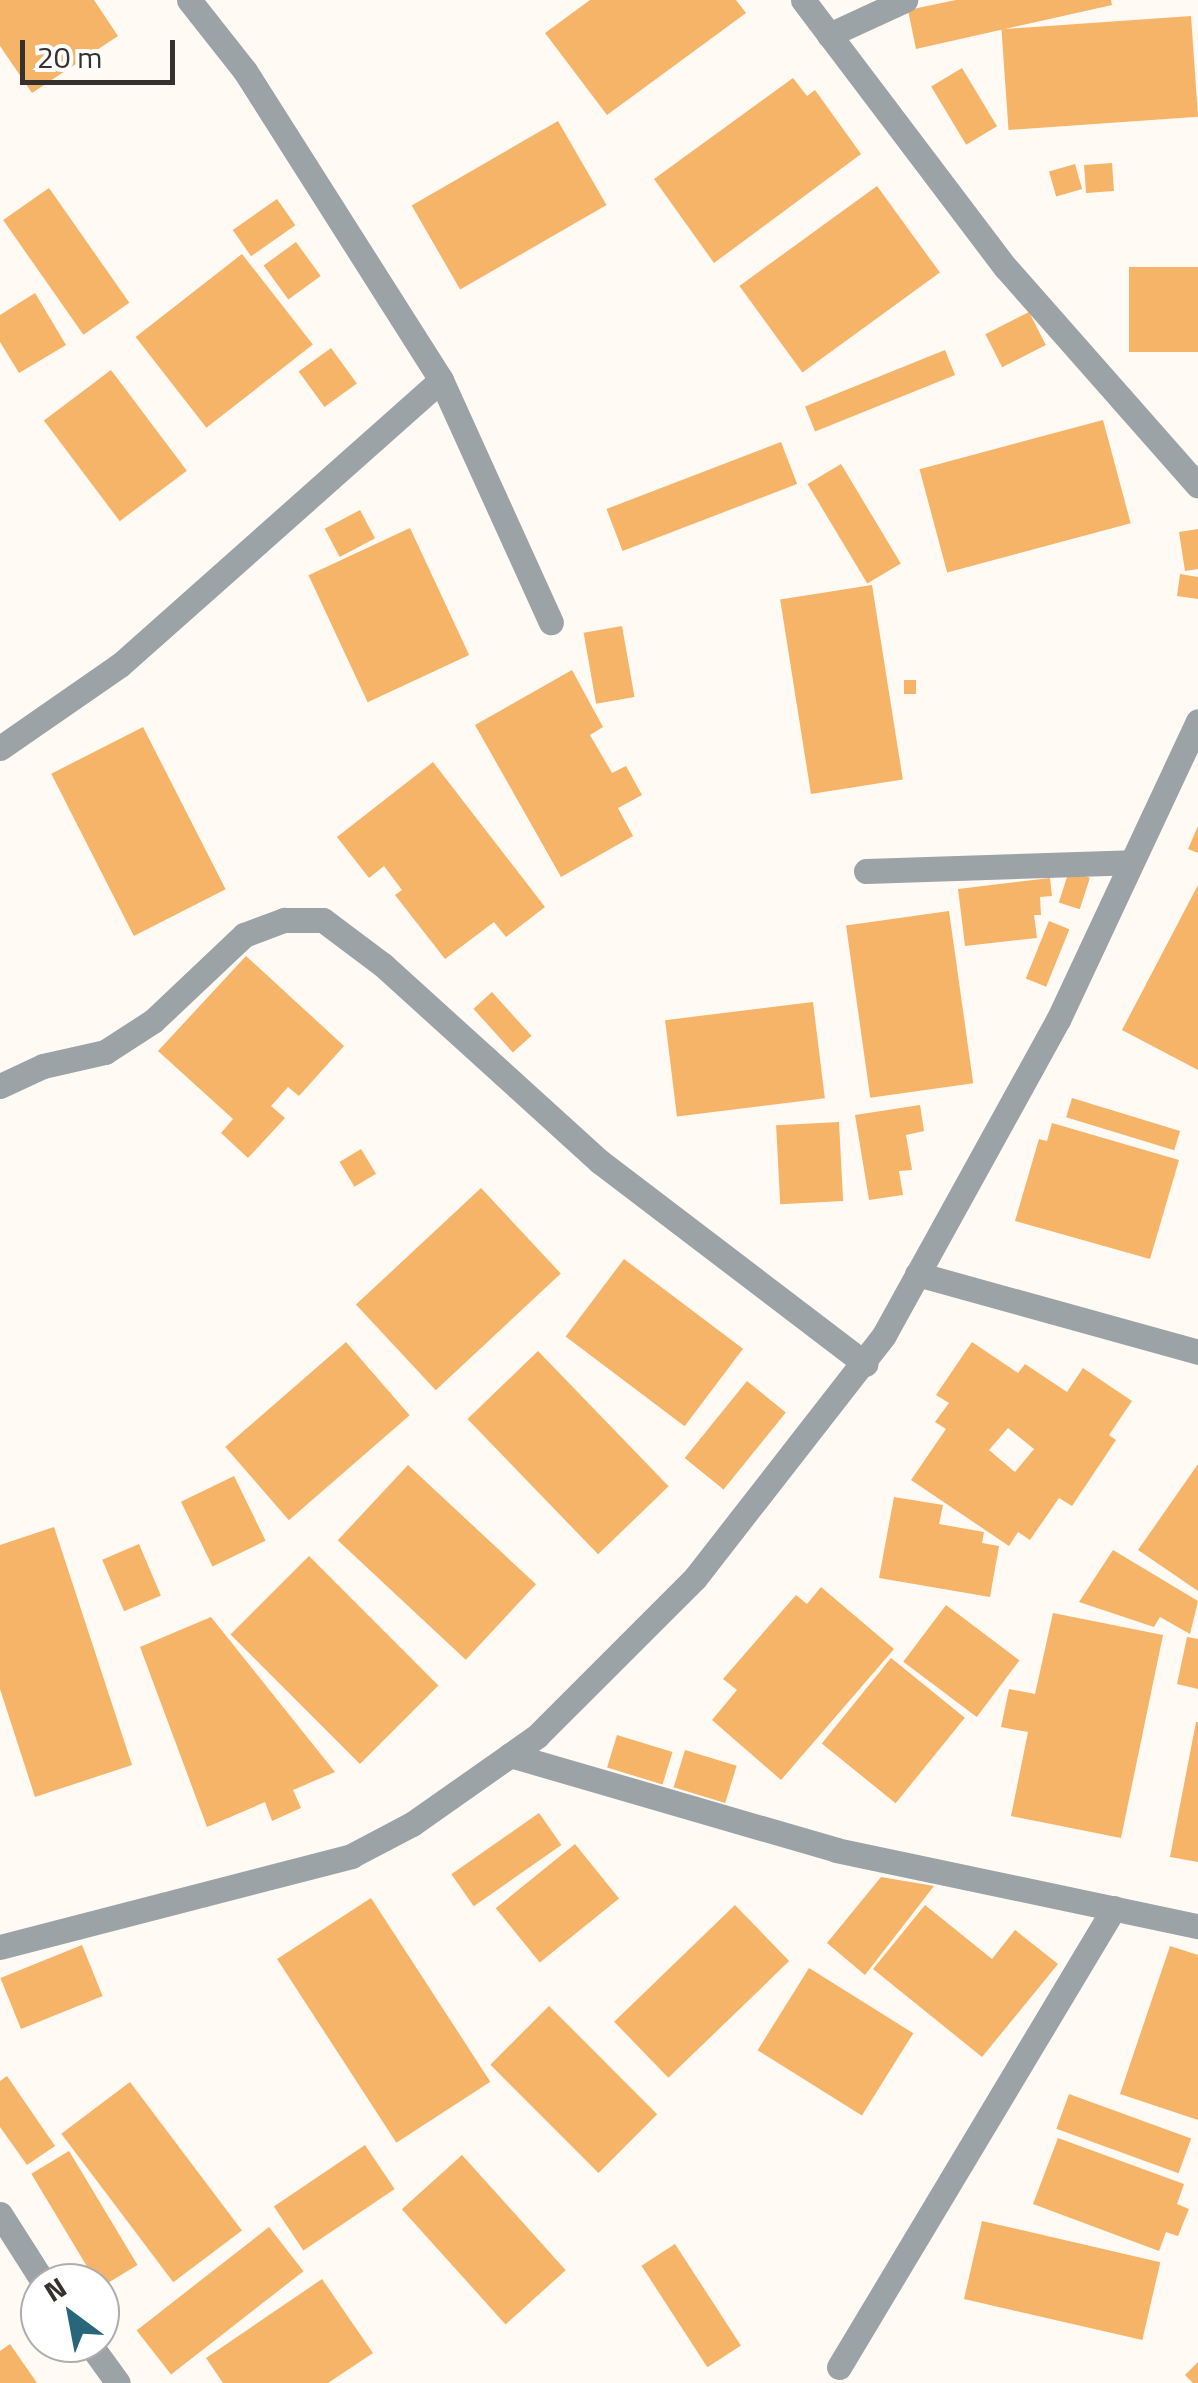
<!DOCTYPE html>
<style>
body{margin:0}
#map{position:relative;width:1198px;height:2383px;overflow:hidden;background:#fffaf4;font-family:"Titillium Web",sans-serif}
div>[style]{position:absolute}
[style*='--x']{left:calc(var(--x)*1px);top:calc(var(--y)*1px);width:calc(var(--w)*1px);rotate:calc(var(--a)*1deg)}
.building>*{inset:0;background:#f6b469;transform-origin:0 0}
.minor>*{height:25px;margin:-12.5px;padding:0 12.5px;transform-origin:12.5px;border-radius:12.5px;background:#9ca3a6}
span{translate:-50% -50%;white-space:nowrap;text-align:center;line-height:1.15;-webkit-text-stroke:10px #fff;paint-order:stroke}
.north{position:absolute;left:20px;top:2263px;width:100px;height:100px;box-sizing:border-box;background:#fff;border:2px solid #afadab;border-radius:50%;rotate:328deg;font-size:28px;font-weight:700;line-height:40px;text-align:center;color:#36312c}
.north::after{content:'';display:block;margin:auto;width:35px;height:45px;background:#27667b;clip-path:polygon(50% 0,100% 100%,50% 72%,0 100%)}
.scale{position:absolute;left:20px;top:40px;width:155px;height:45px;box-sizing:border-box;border:5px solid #36312c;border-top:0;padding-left:12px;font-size:30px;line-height:35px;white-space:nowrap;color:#36312c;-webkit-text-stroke:8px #fff;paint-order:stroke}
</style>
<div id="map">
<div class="building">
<i style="clip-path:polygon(0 0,94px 0,118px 36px,32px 93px,0 46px)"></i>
<i style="clip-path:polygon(590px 0,736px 0,746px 13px,607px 115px,545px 33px)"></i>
<i style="clip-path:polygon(956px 0,1111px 0,1112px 5px,916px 49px,908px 10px)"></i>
<i style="left:1191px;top:16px;width:101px;height:190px;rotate:86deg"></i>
<i style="left:962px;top:68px;width:68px;height:36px;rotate:59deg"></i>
<i style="clip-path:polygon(793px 78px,807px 96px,815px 90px,861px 154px,714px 263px,654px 179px)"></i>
<i style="left:558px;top:121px;width:97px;height:169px;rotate:60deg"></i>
<i style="left:1112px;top:163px;width:28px;height:28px;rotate:86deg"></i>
<i style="left:1075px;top:164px;width:26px;height:27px;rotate:74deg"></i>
<i style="left:877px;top:186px;width:107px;height:170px;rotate:54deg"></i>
<i style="left:49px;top:188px;width:140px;height:56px;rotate:55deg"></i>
<i style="left:277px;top:199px;width:32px;height:54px;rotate:55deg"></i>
<i style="left:296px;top:242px;width:42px;height:40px;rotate:54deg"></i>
<i style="left:242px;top:254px;width:115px;height:135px;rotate:52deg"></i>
<i style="left:1198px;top:267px;width:85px;height:69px;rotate:90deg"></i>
<i style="clip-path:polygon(35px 293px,66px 345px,19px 373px,0 342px,0 315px)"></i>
<i style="left:1029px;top:312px;width:37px;height:49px;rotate:63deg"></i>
<i style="left:331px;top:348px;width:44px;height:40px;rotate:54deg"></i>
<i style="left:945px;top:350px;width:27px;height:151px;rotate:68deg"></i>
<i style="left:111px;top:370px;width:126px;height:84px;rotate:53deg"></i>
<i style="left:1103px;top:420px;width:107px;height:190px;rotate:75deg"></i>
<i style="left:781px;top:442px;width:45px;height:187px;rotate:69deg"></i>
<i style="left:841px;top:464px;width:116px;height:39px;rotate:59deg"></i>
<i style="left:360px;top:510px;width:32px;height:40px;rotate:62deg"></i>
<i style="left:410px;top:528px;width:140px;height:112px;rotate:65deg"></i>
<i style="clip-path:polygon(1198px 529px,1198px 569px,1185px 571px,1179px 532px)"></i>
<i style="clip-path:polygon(1180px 574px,1198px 577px,1198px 599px,1177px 596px)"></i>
<i style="left:872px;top:585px;width:197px;height:93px;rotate:81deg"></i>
<i style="left:622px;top:626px;width:72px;height:39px;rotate:80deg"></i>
<i style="clip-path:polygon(572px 670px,603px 727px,590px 735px,612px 773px,626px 766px,642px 795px,618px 808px,633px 836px,561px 877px,475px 725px)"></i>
<i style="left:904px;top:680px;width:12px;height:14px"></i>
<i style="left:143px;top:727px;width:182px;height:103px;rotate:63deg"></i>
<i style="clip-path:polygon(433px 762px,545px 907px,506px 937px,494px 922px,445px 959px,395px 895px,402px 890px,384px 866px,369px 878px,337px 837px)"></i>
<i style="clip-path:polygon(1198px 826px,1198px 853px,1188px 849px)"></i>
<i style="left:1069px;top:871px;width:22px;height:33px;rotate:18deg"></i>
<i style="clip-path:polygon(1050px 878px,1052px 896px,1040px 897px,1041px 915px,1034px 915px,1037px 938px,965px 946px,958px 889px)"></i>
<i style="clip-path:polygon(1198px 885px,1198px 1070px,1122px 1030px)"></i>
<i style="left:949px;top:911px;width:174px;height:104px;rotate:82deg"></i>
<i style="left:1049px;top:921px;width:22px;height:62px;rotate:22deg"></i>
<i style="clip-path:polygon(246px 956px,344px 1046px,299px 1096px,288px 1087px,271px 1106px,285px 1118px,248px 1158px,221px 1133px,233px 1119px,158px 1051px)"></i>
<i style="left:492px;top:992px;width:59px;height:25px;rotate:48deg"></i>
<i style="left:813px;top:1002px;width:97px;height:149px;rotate:83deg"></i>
<i style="left:1072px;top:1098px;width:113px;height:20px;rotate:17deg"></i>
<i style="clip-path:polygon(920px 1105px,924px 1131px,906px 1135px,912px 1170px,899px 1171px,903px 1195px,869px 1200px,855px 1115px)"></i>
<i style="left:839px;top:1122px;width:79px;height:63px;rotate:87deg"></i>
<i style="clip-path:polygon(1052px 1123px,1179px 1160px,1150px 1259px,1015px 1221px,1039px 1139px,1047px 1141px)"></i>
<i style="left:361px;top:1149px;width:29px;height:25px;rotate:59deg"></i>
<i style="left:481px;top:1188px;width:117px;height:171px;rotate:47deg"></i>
<i style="left:624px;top:1259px;width:149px;height:97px;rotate:37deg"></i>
<i style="left:346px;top:1342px;width:97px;height:160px;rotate:49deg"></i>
<i style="clip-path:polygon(evenodd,972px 1342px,1018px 1373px,1025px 1364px,1067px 1392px,1083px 1368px,1132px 1401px,1109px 1435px,1116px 1440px,1072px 1506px,1059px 1498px,1030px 1540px,1018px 1532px,1009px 1546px,911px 1480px,946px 1429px,935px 1422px,949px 1403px,936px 1395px,972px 1342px,1008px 1428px,1034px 1449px,1015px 1472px,989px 1450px,1008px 1428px)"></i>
<i style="left:538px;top:1351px;width:188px;height:98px;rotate:46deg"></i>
<i style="left:747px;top:1381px;width:50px;height:99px;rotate:39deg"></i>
<i style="clip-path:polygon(1198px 1464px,1198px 1591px,1138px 1550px)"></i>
<i style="left:408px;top:1465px;width:175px;height:103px;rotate:43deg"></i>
<i style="left:234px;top:1476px;width:72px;height:59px;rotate:64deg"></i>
<i style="clip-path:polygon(894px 1497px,943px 1505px,939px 1524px,984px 1532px,982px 1543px,999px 1546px,990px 1597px,879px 1578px)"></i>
<i style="clip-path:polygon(54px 1527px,132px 1765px,35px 1797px,0 1689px,0 1545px)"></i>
<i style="left:139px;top:1544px;width:56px;height:40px;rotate:67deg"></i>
<i style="clip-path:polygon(1113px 1550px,1198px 1601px,1190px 1634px,1160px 1617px,1154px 1627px,1079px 1602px)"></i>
<i style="left:309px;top:1556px;width:183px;height:111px;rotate:45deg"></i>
<i style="clip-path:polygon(821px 1587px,894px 1649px,781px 1780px,712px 1720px,737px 1690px,723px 1679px,796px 1595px,807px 1604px)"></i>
<i style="left:946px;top:1605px;width:92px;height:71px;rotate:37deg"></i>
<i style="clip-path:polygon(1053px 1613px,1163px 1635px,1121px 1838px,1011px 1816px,1028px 1732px,1001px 1727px,1009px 1689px,1035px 1694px)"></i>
<i style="clip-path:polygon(211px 1617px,335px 1772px,293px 1790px,301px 1808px,272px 1821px,265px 1802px,207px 1827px,140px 1647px)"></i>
<i style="clip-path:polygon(1187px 1637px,1198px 1639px,1198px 1689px,1177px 1684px)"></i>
<i style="left:891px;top:1658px;width:95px;height:110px;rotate:39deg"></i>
<i style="clip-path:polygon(1196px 1722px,1198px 1722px,1198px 1862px,1170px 1857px)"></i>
<i style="left:617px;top:1735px;width:58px;height:34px;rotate:17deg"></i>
<i style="left:685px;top:1750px;width:54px;height:39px;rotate:17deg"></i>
<i style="left:539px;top:1813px;width:39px;height:107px;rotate:55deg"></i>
<i style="left:575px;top:1844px;width:70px;height:102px;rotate:51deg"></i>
<i style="clip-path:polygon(881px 1877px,934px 1886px,865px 1975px,827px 1943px)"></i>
<i style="left:371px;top:1898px;width:219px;height:112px;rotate:57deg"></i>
<i style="left:735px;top:1905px;width:78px;height:168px;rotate:46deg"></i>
<i style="clip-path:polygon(925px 1905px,992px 1959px,1015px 1930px,1058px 1964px,982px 2057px,873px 1969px)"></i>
<i style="left:82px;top:1945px;width:55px;height:88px;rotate:68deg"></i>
<i style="clip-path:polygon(1170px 1946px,1198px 1955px,1198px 2120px,1120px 2094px)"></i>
<i style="left:809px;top:1968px;width:123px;height:97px;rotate:32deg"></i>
<i style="left:549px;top:2006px;width:153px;height:83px;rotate:45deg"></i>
<i style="clip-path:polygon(7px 2076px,55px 2146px,27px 2165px,0 2127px,0 2081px)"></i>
<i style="left:130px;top:2082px;width:186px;height:86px;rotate:53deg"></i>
<i style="left:1069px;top:2094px;width:130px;height:37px;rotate:20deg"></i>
<i style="clip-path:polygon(1058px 2138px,1184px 2184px,1177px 2204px,1189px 2209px,1178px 2236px,1166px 2232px,1159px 2251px,1033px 2204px)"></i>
<i style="left:365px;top:2145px;width:53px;height:110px;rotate:56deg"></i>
<i style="left:69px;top:2151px;width:133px;height:44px;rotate:59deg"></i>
<i style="left:462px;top:2155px;width:155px;height:81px;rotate:48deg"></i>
<i style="left:982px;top:2221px;width:183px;height:80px;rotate:13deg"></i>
<i style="left:269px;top:2227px;width:56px;height:168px;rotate:52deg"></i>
<i style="left:675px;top:2244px;width:121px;height:40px;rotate:57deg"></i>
<i style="clip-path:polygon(322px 2279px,373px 2353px,328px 2383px,223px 2383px,206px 2358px)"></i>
<i style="clip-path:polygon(10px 2344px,37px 2383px,0 2383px,0 2351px)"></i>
<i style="clip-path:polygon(1198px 2362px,1198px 2383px,1193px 2383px,1185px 2375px)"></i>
</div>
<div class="minor">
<i style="--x:189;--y:0;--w:90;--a:51.7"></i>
<i style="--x:245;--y:71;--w:366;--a:57.6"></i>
<i style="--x:441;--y:380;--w:266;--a:65.6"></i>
<i style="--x:803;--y:0;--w:336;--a:52.9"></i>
<i style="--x:1006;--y:268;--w:290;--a:48.6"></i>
<i style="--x:829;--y:35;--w:84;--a:-24.7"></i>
<i style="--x:0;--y:748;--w:146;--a:-34.7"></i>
<i style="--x:120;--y:665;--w:429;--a:-41.6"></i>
<i style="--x:866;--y:871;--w:265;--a:-1.9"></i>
<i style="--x:0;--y:1086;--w:47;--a:-24.9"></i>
<i style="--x:43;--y:1066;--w:64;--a:-12.7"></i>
<i style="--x:105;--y:1052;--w:57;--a:-32.9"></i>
<i style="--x:153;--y:1021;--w:125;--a:-43.4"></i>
<i style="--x:244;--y:935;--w:43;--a:-20.6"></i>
<i style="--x:284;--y:920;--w:39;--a:0"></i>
<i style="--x:323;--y:920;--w:75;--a:36.9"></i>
<i style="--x:383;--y:965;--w:292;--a:42.2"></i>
<i style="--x:599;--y:1161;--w:335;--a:37.3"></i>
<i style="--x:917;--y:1274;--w:292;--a:15.5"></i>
<i style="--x:510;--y:1755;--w:340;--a:16.2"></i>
<i style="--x:836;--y:1850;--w:370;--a:11.9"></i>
<i style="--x:0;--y:1947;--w:363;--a:-14.5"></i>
<i style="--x:351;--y:1856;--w:69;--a:-27.7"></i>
<i style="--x:412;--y:1824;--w:153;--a:-35.1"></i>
<i style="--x:537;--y:1736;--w:223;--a:-45"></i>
<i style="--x:695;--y:1578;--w:308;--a:-52.1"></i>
<i style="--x:884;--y:1335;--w:360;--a:-61.1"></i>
<i style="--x:1058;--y:1020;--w:330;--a:-64.9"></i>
<i style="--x:0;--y:2214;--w:82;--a:57.5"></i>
<i style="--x:89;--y:2343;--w:49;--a:54.1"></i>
<i style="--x:839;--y:2367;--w:535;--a:-59.07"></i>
</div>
<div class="north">N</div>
<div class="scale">20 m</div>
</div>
